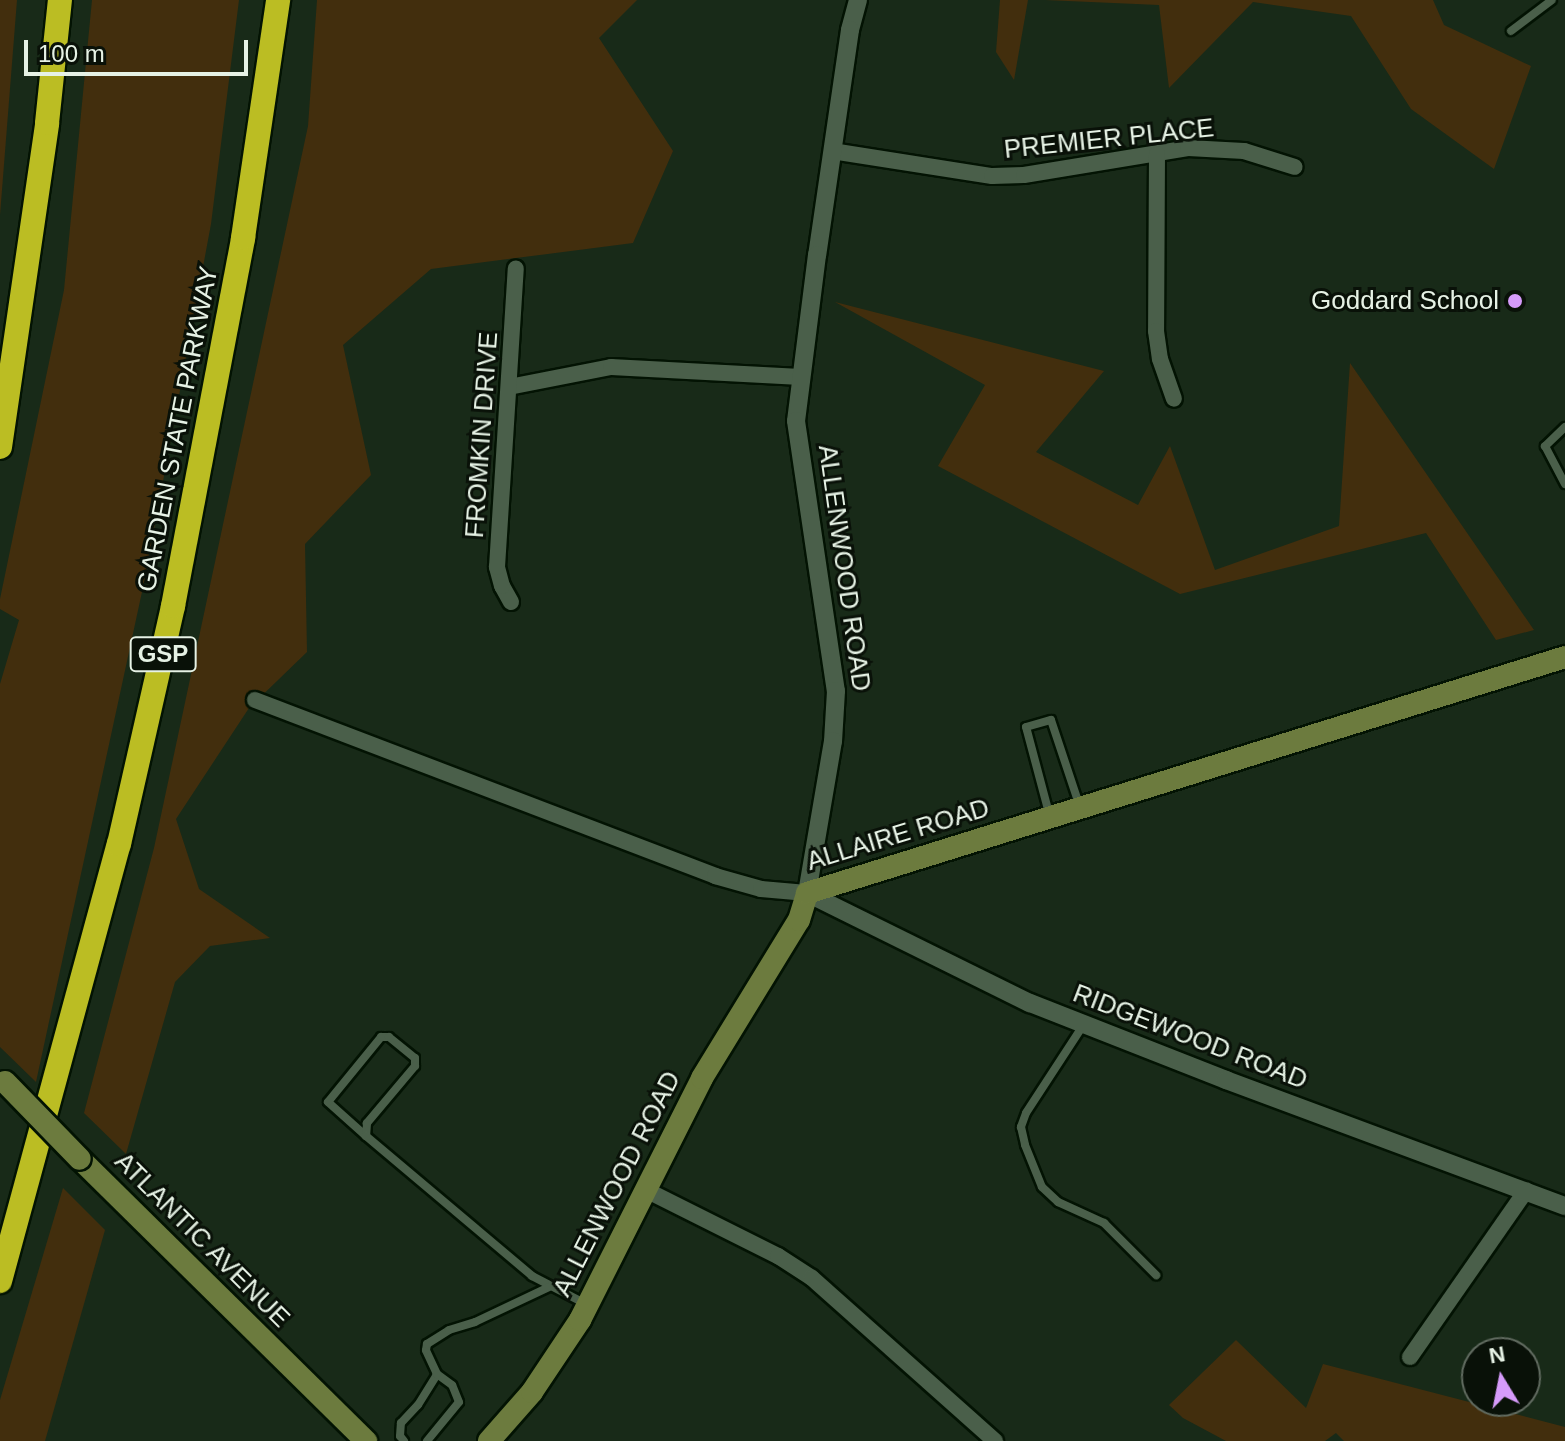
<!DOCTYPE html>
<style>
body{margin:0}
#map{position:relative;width:1565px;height:1441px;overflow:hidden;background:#182a18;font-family:Helvetica,sans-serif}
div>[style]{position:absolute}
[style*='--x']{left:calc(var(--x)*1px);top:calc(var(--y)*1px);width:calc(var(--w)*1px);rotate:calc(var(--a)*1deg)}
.green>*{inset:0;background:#422e0d}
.roads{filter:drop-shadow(2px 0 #031303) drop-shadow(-2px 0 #031303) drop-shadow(0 2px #031303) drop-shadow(0 -2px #031303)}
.service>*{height:8px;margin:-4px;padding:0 4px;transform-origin:4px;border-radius:4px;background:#4a5f4a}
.minor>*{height:16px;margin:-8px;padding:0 8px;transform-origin:8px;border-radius:8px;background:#4a5f4a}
.tertiary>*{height:18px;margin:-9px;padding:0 9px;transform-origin:9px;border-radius:9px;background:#4a5f4a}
.secondary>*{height:22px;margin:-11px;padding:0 11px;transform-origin:11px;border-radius:11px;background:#6c7b3e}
.motorway>*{height:24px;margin:-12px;padding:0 12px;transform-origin:12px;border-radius:12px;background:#bbbd23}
.bridges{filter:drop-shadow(2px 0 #031303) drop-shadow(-2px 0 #031303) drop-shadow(0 2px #031303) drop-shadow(0 -2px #031303)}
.secondary-bridge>*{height:22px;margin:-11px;padding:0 11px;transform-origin:11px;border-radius:11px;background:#6c7b3e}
.dots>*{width:22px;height:22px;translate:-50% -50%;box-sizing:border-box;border:4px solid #091108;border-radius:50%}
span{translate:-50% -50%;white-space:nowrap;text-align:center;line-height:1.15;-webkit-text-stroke:6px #091108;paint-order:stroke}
.shield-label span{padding:2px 6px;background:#091108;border:2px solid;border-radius:6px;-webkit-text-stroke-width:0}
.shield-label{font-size:24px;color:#e6f2e5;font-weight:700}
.street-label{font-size:26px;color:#e6f2e5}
.poi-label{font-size:26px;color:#e6f2e5}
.right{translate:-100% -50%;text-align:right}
.north{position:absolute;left:1461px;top:1337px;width:80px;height:80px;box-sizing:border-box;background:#091108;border:2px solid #616b60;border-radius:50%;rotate:350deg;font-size:22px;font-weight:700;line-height:32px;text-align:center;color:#e6f2e5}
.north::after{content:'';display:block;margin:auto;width:28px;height:36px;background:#d69bfa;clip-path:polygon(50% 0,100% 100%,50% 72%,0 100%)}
.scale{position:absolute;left:24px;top:40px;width:224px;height:36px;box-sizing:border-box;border:4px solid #e6f2e5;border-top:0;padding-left:10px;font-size:24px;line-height:28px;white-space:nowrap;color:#e6f2e5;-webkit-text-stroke:6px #091108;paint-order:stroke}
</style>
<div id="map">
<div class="green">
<i style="clip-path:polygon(0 0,17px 0,0 215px)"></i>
<i style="clip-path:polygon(92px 0,239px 0,211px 224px,145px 578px,36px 1082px,0 1047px,0 684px,19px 620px,0 609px,0 599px,64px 290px)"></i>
<i style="clip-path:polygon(317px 0,637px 0,599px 38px,673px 151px,633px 243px,431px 269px,343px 345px,371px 475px,305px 544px,307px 652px,249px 708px,176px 819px,199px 889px,270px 938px,210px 946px,175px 982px,126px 1154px,84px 1113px,154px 848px,308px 126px)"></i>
<i style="clip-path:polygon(1000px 0,1028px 0,1014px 80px,996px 52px)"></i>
<i style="clip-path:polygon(1045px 0,1433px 0,1444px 25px,1531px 66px,1494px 169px,1411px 109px,1351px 16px,1253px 2px,1169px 88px,1159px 5px)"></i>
<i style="clip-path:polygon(835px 302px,1104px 371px,1036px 452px,1138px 505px,1170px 446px,1215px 570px,1339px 526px,1350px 363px,1534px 630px,1496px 640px,1426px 533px,1180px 594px,938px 466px,985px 385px)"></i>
<i style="clip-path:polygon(63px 1188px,105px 1230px,45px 1441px,0 1441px,0 1400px)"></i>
<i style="clip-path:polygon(1236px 1340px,1306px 1408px,1323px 1364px,1565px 1427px,1565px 1441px,1344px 1441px,1336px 1433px,1325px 1441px,1226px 1441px,1183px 1418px,1169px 1405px)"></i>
</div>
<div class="roads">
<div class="service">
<i style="--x:1511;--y:31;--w:51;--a:-37.1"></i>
<i style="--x:1565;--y:427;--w:28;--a:136"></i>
<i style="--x:1545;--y:446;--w:43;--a:62.2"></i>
<i style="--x:1050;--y:817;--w:93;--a:-104.9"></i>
<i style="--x:1026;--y:727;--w:26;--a:-16"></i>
<i style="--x:1051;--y:720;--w:92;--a:71.6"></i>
<i style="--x:1084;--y:1024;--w:106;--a:123.1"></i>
<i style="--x:1026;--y:1113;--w:15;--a:110"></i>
<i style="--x:1021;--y:1127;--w:18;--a:77"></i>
<i style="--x:1025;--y:1145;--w:45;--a:68"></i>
<i style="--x:1042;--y:1187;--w:22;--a:43"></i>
<i style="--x:1058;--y:1202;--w:51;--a:24.5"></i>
<i style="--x:1104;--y:1223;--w:74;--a:45"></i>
<i style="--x:366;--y:1136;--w:51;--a:-138.2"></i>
<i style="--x:328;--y:1102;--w:84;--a:-50.8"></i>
<i style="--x:381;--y:1037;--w:8;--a:0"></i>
<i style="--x:389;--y:1037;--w:33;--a:39"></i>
<i style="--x:415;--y:1058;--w:8;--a:90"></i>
<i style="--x:415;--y:1066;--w:75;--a:130.1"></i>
<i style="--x:367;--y:1123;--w:13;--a:94"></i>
<i style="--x:366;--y:1136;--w:217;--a:40.1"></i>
<i style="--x:532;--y:1276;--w:63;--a:27.4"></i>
<i style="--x:404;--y:1441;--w:6;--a:-129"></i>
<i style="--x:400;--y:1436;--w:13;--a:-86"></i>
<i style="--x:401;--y:1423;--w:25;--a:-47"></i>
<i style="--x:418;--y:1405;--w:36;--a:-58"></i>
<i style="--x:427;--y:1441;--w:50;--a:-50.6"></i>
<i style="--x:459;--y:1402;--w:18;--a:-112"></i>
<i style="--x:452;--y:1385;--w:19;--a:-144"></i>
<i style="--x:437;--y:1374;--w:26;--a:-115"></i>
<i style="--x:426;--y:1350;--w:6;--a:-81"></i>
<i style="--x:427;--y:1344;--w:26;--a:-32"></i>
<i style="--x:449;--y:1330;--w:27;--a:-17"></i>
<i style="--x:475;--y:1322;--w:84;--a:-25.3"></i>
</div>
<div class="minor">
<i style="--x:832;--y:151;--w:162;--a:8.9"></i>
<i style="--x:992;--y:176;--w:32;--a:-2"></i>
<i style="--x:1024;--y:175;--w:166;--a:-9.3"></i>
<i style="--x:1188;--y:148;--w:56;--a:3.1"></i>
<i style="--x:1244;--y:151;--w:53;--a:17.4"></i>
<i style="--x:1157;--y:154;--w:177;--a:90.3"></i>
<i style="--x:1156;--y:331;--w:28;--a:82"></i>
<i style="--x:1160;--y:359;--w:42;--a:70.7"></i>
<i style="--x:509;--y:387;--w:104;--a:-11.1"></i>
<i style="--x:611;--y:367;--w:190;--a:3"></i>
<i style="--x:511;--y:602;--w:18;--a:-119"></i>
<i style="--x:502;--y:586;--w:20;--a:-105"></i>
<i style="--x:497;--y:567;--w:299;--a:-86.4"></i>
<i style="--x:255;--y:700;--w:493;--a:20.9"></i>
<i style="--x:715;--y:876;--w:48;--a:15.8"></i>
<i style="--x:761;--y:889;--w:46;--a:5"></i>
<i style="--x:646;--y:1190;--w:148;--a:26.6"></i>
<i style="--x:778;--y:1256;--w:40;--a:32.9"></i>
<i style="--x:812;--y:1278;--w:245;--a:41.7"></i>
<i style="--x:1410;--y:1357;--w:203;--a:-55.1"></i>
</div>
<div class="tertiary">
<i style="--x:858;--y:0;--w:31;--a:105"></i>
<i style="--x:850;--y:30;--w:227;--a:98.3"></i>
<i style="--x:817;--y:255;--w:167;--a:97.2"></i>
<i style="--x:796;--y:421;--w:273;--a:81.6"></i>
<i style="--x:836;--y:691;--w:50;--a:93.4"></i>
<i style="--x:833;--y:741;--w:154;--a:99.7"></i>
<i style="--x:807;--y:893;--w:249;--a:26.3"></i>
<i style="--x:1030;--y:1003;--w:211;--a:21.4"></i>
<i style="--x:1226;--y:1080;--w:362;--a:20.4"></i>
</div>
<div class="secondary">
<i style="--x:80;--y:1159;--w:402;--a:44.6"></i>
<i style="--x:489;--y:1441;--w:65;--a:-48.7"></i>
<i style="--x:532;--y:1392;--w:87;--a:-56.3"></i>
<i style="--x:580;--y:1320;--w:271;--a:-63.2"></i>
<i style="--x:702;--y:1078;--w:185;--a:-58.5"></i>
<i style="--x:799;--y:920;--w:28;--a:-73"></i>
<i style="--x:807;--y:893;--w:794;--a:-17.29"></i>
</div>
<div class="motorway">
<i style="--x:0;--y:447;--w:327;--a:-81.7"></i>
<i style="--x:47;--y:123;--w:124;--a:-84"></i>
<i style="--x:0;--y:1281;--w:453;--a:-74.8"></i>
<i style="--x:119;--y:844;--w:244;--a:-77.2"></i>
<i style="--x:173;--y:606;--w:375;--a:-79.2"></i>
<i style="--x:243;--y:238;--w:241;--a:-81.6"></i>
</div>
</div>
<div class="bridges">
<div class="secondary-bridge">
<i style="--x:5;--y:1082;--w:107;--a:45.8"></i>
</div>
</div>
<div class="dots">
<i style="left:1515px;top:301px;background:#d69bfa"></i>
</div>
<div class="shield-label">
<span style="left:163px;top:654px">GSP</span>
</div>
<div class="street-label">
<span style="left:1109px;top:139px;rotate:-6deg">PREMIER PLACE</span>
<span style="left:178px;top:429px;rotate:-79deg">GARDEN STATE PARKWAY</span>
<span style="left:482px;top:435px;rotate:-86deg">FROMKIN DRIVE</span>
<span style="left:844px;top:568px;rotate:82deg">ALLENWOOD ROAD</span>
<span style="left:898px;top:835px;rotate:-17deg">ALLAIRE ROAD</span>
<span style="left:1190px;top:1037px;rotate:21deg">RIDGEWOOD ROAD</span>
<span style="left:617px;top:1184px;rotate:-63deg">ALLENWOOD ROAD</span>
<span style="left:202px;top:1240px;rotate:45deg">ATLANTIC AVENUE</span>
</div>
<div class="poi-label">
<span class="right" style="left:1499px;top:301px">Goddard School</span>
</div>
<div class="north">N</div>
<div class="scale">100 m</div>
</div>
